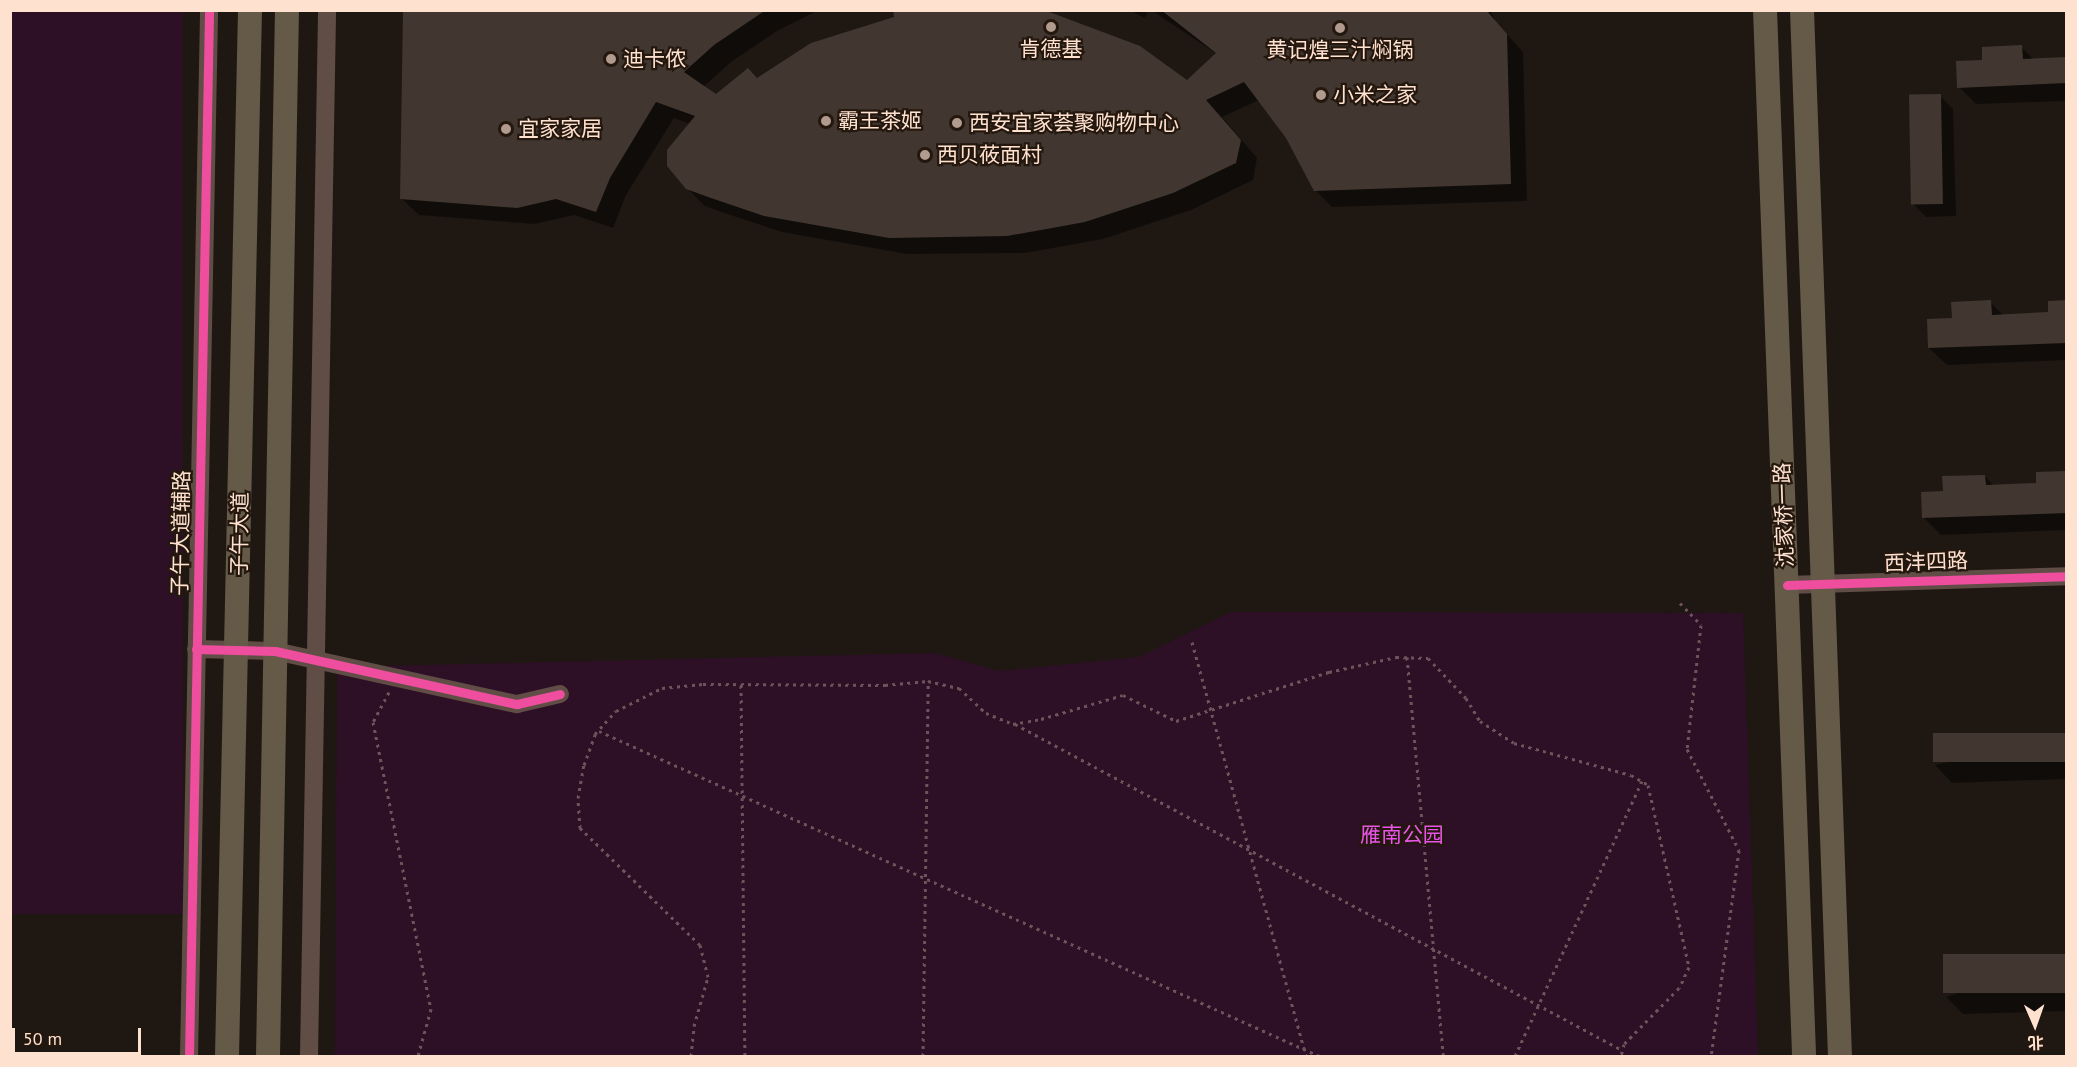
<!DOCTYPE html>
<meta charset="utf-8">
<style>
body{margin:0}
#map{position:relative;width:2077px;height:1067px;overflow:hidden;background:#1f1812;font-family:"PT Sans","Noto Sans SC",sans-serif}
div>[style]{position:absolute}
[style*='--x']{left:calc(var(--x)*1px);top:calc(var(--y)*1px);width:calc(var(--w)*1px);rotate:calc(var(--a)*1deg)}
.green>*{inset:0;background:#2d1025;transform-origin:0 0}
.shadow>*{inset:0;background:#0007}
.building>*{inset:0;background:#413730;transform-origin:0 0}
.path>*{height:3px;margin-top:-1.5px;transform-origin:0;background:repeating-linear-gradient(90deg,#70525b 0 3px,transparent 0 7.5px)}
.minor>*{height:18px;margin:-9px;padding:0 9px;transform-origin:9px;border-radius:9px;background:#604e46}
.major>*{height:24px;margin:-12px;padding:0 12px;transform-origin:12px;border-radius:12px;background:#655947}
.cycleway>*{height:9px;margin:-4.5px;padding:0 4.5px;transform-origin:4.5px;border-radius:4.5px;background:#ef4d9e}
.dots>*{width:16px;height:16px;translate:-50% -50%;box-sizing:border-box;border:3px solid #24170d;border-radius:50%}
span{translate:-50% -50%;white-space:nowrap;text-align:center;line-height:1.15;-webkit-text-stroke:4.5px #24170d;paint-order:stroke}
.poi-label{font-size:21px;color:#ffe1d0}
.left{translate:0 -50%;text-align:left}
.street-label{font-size:21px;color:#ffe1d0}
.park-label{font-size:21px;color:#e854e7}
.frame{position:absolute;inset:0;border:12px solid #ffe1d0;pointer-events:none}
.north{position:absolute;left:2005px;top:995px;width:60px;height:60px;-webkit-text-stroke:4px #24170d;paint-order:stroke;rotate:178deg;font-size:16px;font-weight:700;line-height:24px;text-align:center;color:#ffe1d0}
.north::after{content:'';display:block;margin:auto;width:21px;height:27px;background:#ffe1d0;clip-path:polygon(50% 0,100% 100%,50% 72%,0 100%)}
.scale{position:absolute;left:12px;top:1028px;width:129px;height:27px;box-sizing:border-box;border:3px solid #ffe1d0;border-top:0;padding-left:8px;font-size:18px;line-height:21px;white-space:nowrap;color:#ffe1d0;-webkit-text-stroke:4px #24170d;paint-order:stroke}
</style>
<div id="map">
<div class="green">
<i style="left:10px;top:11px;width:173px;height:903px"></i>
<i style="clip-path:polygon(1231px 612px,1743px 613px,1758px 1056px,335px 1056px,337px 667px,935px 653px,999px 671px,1139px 657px)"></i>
</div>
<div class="shadow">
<i style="clip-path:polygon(405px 10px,819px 10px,777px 31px,731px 62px,703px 87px,716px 96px,757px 79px,1039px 10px,1139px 48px,1187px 82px,1217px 54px,1151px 10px,1491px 10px,1495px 21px,1523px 52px,1527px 201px,1332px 207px,1315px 190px,1288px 138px,1259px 100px,1222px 117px,1257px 158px,1253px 180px,1191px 210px,1103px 239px,1025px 253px,907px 254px,782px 232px,730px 215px,705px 206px,687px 188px,690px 124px,674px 118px,626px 195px,613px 228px,574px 215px,535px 224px,419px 215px,401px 198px)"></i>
<i style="clip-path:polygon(1129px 10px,1148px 10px,1145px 18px)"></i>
<i style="clip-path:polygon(2021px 47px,2034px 60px,2066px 59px,2066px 101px,1976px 104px,1959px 87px,1984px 62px)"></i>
<i style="clip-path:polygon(1940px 96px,1953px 109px,1956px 216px,1926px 217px,1913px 204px)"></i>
<i style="clip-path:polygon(1990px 302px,2004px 316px,2050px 314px,2066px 302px,2066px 360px,1947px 365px,1929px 348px,1953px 319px)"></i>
<i style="clip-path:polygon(2066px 473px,2066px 530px,1941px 535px,1924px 518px,1944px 492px,1985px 476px,1994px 486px,2038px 484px)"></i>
<i style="clip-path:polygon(2066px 735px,2066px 779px,1952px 783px,1935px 765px)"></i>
<i style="clip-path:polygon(2066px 956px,2066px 1011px,1963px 1014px,1946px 997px)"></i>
</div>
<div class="building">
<i style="clip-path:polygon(403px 10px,766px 10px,714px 45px,684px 72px,716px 94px,748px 68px,757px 78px,811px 43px,894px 17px,893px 10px,1044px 10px,1140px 46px,1187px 80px,1216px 53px,1161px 10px,1486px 10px,1507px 34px,1511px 184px,1314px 191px,1286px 138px,1244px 82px,1206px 100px,1241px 140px,1236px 163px,1173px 193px,1085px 222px,1007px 236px,889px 238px,764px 216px,711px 198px,686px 189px,667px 166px,667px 150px,695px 116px,656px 102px,610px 178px,596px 212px,556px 199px,517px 208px,400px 199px)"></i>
<i style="clip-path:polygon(2022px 45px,2023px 59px,2067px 57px,2067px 83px,1957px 88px,1956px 61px,1982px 60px,1982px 47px)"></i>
<i style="left:1941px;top:94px;width:110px;height:32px;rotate:89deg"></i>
<i style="clip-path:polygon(1991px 300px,1992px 315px,2048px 312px,2048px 301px,2067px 300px,2067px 343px,1928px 348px,1927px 319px,1952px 318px,1951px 302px)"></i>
<i style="clip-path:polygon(2067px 471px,2067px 513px,1922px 518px,1921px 492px,1943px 491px,1942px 476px,1985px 475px,1986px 485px,2036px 483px,2036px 472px)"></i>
<i style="left:2067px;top:733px;width:29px;height:134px;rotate:90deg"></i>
<i style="left:2067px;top:954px;width:39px;height:124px;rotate:90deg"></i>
</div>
<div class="path">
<i style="--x:1680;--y:603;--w:30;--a:46"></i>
<i style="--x:1701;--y:625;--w:125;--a:96.4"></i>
<i style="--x:1687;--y:749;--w:114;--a:62.8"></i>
<i style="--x:1739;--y:850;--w:208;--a:97.7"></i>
<i style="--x:1192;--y:642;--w:429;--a:74.6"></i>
<i style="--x:1407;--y:657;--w:401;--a:84.8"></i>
<i style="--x:741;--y:685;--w:371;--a:89.4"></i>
<i style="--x:389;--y:692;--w:34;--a:118"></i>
<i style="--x:373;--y:722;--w:293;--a:78.6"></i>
<i style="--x:431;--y:1009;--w:49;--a:105.5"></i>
<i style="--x:1015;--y:724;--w:689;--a:28.24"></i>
<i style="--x:599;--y:731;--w:790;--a:24.29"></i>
<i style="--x:691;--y:1056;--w:30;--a:-84"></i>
<i style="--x:694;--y:1026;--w:51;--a:-74.1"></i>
<i style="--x:708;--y:977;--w:33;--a:-104"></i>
<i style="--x:700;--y:945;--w:168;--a:-135.7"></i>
<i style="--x:580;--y:828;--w:30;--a:-94"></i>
<i style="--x:578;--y:798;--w:34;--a:-80"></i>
<i style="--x:584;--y:765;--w:33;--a:-70"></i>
<i style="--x:595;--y:734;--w:31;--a:-48"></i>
<i style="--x:616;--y:711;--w:51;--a:-26.6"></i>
<i style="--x:662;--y:688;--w:41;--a:-5.6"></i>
<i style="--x:703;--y:684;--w:182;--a:0.3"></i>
<i style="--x:885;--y:685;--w:43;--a:-5.3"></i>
<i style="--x:928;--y:681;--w:32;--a:13"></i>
<i style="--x:959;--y:688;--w:37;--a:43"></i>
<i style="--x:986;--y:713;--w:29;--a:22"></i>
<i style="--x:1013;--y:724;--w:28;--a:-10"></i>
<i style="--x:1041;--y:719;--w:85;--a:-16.3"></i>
<i style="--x:1123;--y:695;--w:59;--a:26.1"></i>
<i style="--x:1176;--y:721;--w:161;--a:-17.8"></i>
<i style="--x:1329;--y:672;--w:69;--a:-12.6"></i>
<i style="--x:1396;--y:657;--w:32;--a:2"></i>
<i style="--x:1428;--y:658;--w:55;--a:46.5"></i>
<i style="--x:1466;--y:698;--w:27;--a:59"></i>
<i style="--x:1480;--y:721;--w:40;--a:32.9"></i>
<i style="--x:1514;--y:743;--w:121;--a:15.3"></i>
<i style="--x:1631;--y:775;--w:20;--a:30"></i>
<i style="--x:1648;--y:785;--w:187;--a:77.3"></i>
<i style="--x:1689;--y:967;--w:23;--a:115"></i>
<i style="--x:1679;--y:988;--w:78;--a:134.5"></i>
<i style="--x:1624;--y:1044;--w:12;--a:104"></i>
<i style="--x:923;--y:1056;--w:375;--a:-89.2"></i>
<i style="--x:1515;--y:1056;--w:303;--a:-65.2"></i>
</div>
<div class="minor">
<i style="--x:1787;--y:585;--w:279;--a:-1.8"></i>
<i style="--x:196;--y:649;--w:79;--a:1.5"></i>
<i style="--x:275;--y:651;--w:248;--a:12.4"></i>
<i style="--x:517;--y:704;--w:44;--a:-13.1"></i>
<i style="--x:189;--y:1056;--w:1046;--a:-88.9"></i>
<i style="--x:309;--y:1056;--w:1046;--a:-89.01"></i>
</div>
<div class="major">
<i style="--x:1765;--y:10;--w:1047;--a:87.86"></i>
<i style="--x:1802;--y:10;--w:1047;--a:87.92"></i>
<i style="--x:227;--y:1056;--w:1046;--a:-88.74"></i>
<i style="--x:268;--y:1056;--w:1046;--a:-88.96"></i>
</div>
<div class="cycleway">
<i style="--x:1787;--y:585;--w:279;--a:-1.8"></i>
<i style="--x:196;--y:649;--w:79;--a:1.5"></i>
<i style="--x:275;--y:651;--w:248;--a:12.4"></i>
<i style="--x:517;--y:704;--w:44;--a:-13.1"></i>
<i style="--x:189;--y:1056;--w:1046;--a:-88.9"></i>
</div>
<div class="dots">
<i style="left:1051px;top:27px;background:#b19b8e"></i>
<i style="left:1340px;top:28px;background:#b19b8e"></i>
<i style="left:611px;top:59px;background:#b19b8e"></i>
<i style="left:1321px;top:95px;background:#b19b8e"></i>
<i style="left:826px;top:121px;background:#b19b8e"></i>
<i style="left:957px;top:123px;background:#b19b8e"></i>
<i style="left:506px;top:129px;background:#b19b8e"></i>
<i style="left:925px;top:155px;background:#b19b8e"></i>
</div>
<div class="poi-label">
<span style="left:1051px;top:49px">肯德基</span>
<span style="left:1340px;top:50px">黄记煌三汁焖锅</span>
<span class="left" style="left:623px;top:59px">迪卡侬</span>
<span class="left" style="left:1333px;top:95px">小米之家</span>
<span class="left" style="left:838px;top:121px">霸王茶姬</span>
<span class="left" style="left:969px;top:123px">西安宜家荟聚购物中心</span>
<span class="left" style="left:518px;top:129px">宜家家居</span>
<span class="left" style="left:937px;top:155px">西贝莜面村</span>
</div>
<div class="street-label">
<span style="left:1784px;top:515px;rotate:-92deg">沈家桥一路</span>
<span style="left:181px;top:533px;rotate:-89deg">子午大道辅路</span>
<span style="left:240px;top:534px;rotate:-89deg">子午大道</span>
<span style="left:1926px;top:562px;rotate:-2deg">西沣四路</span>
</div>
<div class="park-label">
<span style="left:1402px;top:835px">雁南公园</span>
</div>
<div class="frame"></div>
<div class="north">北</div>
<div class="scale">50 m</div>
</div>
